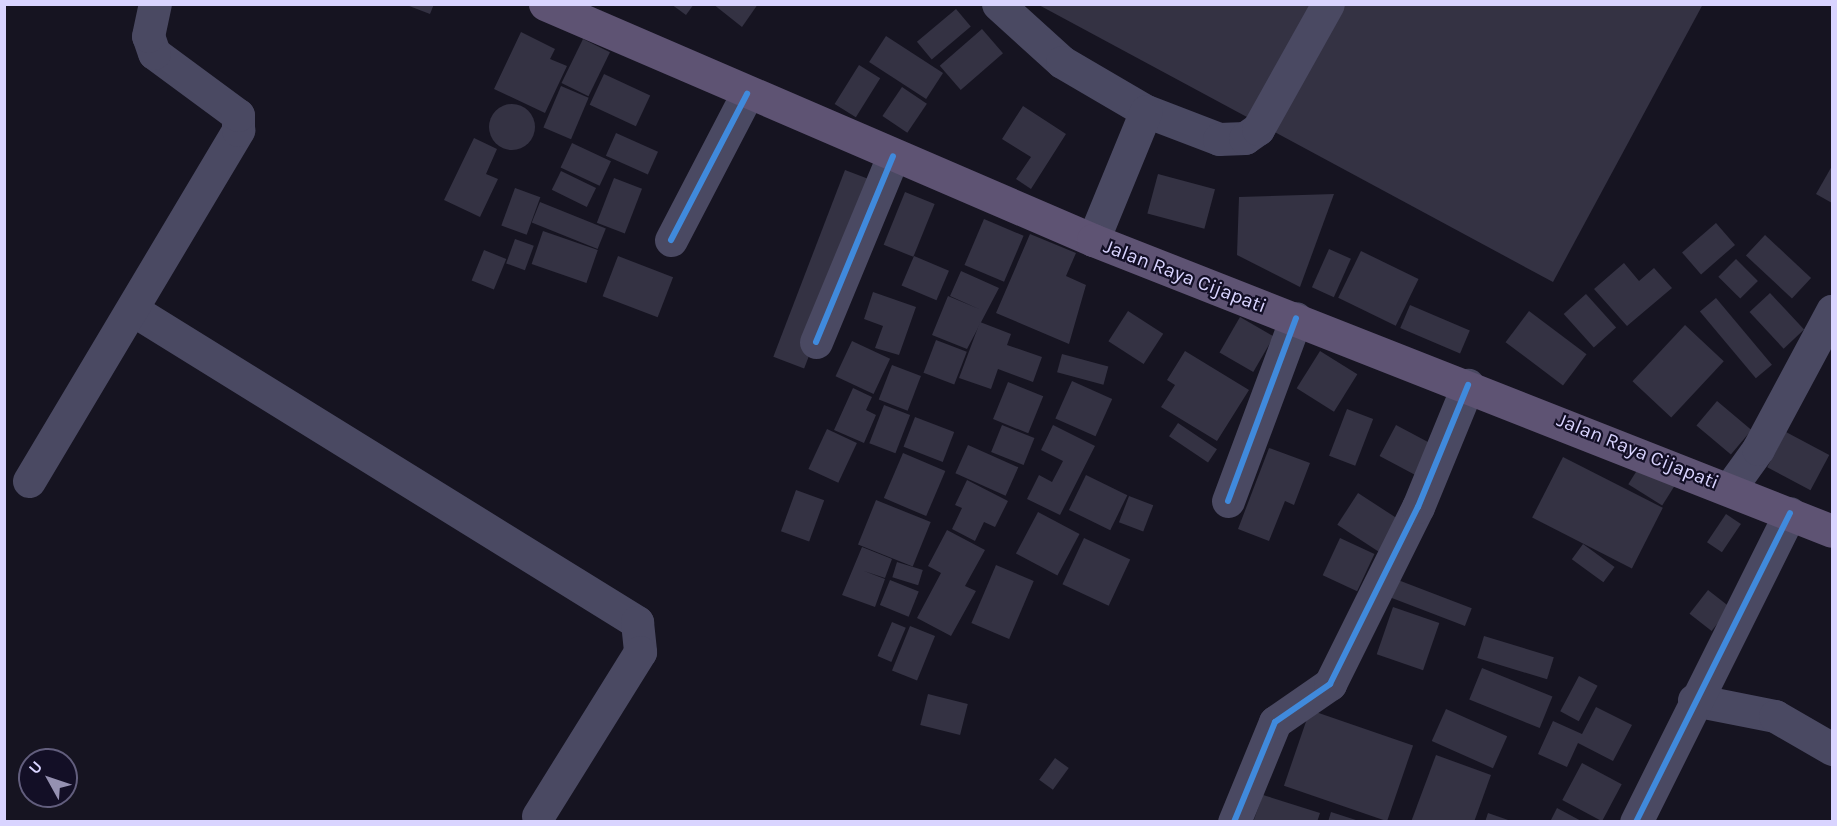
<!DOCTYPE html>
<style>
body{margin:0}
#map{position:relative;width:1837px;height:826px;overflow:hidden;background:#161421;font-family:Karla,sans-serif}
div>[style]{position:absolute}
[style*='--x']{left:calc(var(--x)*1px);top:calc(var(--y)*1px);width:calc(var(--w)*1px);rotate:calc(var(--a)*1deg)}
.building>*{inset:0;background:#343243;transform-origin:0 0}
.round{border-radius:50%}
.minor>*{height:33px;margin:-16.5px;padding:0 16.5px;transform-origin:16.5px;border-radius:16.5px;background:#4a4962}
.major>*{height:33px;margin:-16.5px;padding:0 16.5px;transform-origin:16.5px;border-radius:16.5px;background:#5e5373}
.cycleway>*{height:6px;margin:-3px;padding:0 3px;transform-origin:3px;border-radius:3px;background:#408adc}
span{translate:-50% -50%;white-space:nowrap;text-align:center;line-height:1.15;-webkit-text-stroke:4.5px #130f26;paint-order:stroke}
.street-label{font-size:20px;color:#d9d4ff}
.frame{position:absolute;inset:0;border:6px solid #d9d4ff;pointer-events:none}
.north{position:absolute;left:18px;top:748px;width:60px;height:60px;box-sizing:border-box;background:#130f26;border:2px solid #625e7d;border-radius:50%;rotate:310deg;font-size:16px;font-weight:700;line-height:24px;text-align:center;color:#d9d4ff}
.north::after{content:'';display:block;margin:auto;width:21px;height:27px;background:#9591b1;clip-path:polygon(50% 0,100% 100%,50% 72%,0 100%)}
</style>
<div id="map">
<div class="building">
<i style="clip-path:polygon(404px 4px,434px 4px,430px 14px)"></i>
<i style="clip-path:polygon(671px 4px,694px 4px,686px 15px)"></i>
<i style="clip-path:polygon(713px 4px,758px 4px,742px 27px)"></i>
<i style="clip-path:polygon(1037px 4px,1703px 4px,1553px 282px)"></i>
<i style="left:956px;top:9px;width:23px;height:51px;rotate:50deg"></i>
<i style="left:982px;top:29px;width:32px;height:56px;rotate:49deg"></i>
<i style="clip-path:polygon(521px 32px,555px 49px,550px 59px,567px 66px,545px 113px,494px 89px)"></i>
<i style="left:886px;top:36px;width:68px;height:31px;rotate:33deg"></i>
<i style="left:583px;top:39px;width:30px;height:49px;rotate:26deg"></i>
<i style="left:859px;top:65px;width:25px;height:46px;rotate:32deg"></i>
<i style="left:604px;top:74px;width:51px;height:34px;rotate:25deg"></i>
<i style="left:561px;top:86px;width:30px;height:45px;rotate:23deg"></i>
<i style="left:902px;top:87px;width:30px;height:35px;rotate:34deg"></i>
<i class="round" style="left:489px;top:104px;width:46px;height:46px"></i>
<i style="clip-path:polygon(1023px 106px,1066px 134px,1031px 189px,1016px 179px,1031px 157px,1002px 139px)"></i>
<i style="left:616px;top:133px;width:46px;height:25px;rotate:24deg"></i>
<i style="clip-path:polygon(474px 138px,497px 149px,486px 174px,498px 179px,480px 217px,444px 200px)"></i>
<i style="left:572px;top:143px;width:43px;height:27px;rotate:25deg"></i>
<i style="clip-path:polygon(1832px 166px,1832px 203px,1816px 194px)"></i>
<i style="left:845px;top:170px;width:33px;height:200px;rotate:21deg"></i>
<i style="left:561px;top:171px;width:39px;height:21px;rotate:26deg"></i>
<i style="left:1158px;top:174px;width:59px;height:41px;rotate:15deg"></i>
<i style="left:614px;top:178px;width:30px;height:48px;rotate:21deg"></i>
<i style="left:515px;top:188px;width:27px;height:40px;rotate:20deg"></i>
<i style="left:905px;top:192px;width:32px;height:57px;rotate:22deg"></i>
<i style="clip-path:polygon(1334px 194px,1300px 287px,1237px 255px,1239px 197px)"></i>
<i style="left:540px;top:202px;width:71px;height:22px;rotate:22deg"></i>
<i style="left:984px;top:219px;width:43px;height:50px;rotate:23deg"></i>
<i style="left:1716px;top:223px;width:29px;height:45px;rotate:49deg"></i>
<i style="left:543px;top:231px;width:58px;height:35px;rotate:19deg"></i>
<i style="clip-path:polygon(1030px 234px,1076px 253px,1066px 276px,1086px 285px,1069px 344px,996px 313px)"></i>
<i style="left:1765px;top:235px;width:63px;height:28px;rotate:43deg"></i>
<i style="left:515px;top:239px;width:20px;height:26px;rotate:20deg"></i>
<i style="left:1329px;top:249px;width:24px;height:42px;rotate:24deg"></i>
<i style="left:484px;top:250px;width:24px;height:33px;rotate:22deg"></i>
<i style="left:1361px;top:251px;width:64px;height:52px;rotate:26deg"></i>
<i style="left:618px;top:256px;width:59px;height:43px;rotate:21deg"></i>
<i style="left:914px;top:256px;width:38px;height:32px;rotate:23deg"></i>
<i style="left:1736px;top:259px;width:31px;height:25px;rotate:45deg"></i>
<i style="clip-path:polygon(1624px 263px,1639px 281px,1654px 268px,1672px 288px,1627px 326px,1594px 289px)"></i>
<i style="clip-path:polygon(961px 271px,999px 288px,967px 349px,932px 335px,948px 296px,979px 309px,950px 296px)"></i>
<i style="clip-path:polygon(873px 292px,916px 307px,899px 355px,875px 348px,883px 326px,864px 319px)"></i>
<i style="left:1770px;top:293px;width:50px;height:28px;rotate:47deg"></i>
<i style="left:1586px;top:294px;width:45px;height:30px;rotate:48deg"></i>
<i style="left:1716px;top:298px;width:87px;height:21px;rotate:50deg"></i>
<i style="left:1410px;top:305px;width:65px;height:25px;rotate:23deg"></i>
<i style="left:1128px;top:311px;width:42px;height:36px;rotate:33deg"></i>
<i style="left:1529px;top:311px;width:72px;height:39px;rotate:37deg"></i>
<i style="left:1240px;top:317px;width:39px;height:41px;rotate:30deg"></i>
<i style="clip-path:polygon(980px 322px,1011px 334px,1007px 345px,1042px 357px,1033px 382px,998px 369px,991px 389px,959px 378px)"></i>
<i style="left:1685px;top:325px;width:53px;height:77px;rotate:43deg"></i>
<i style="left:936px;top:340px;width:33px;height:35px;rotate:21deg"></i>
<i style="left:852px;top:341px;width:42px;height:39px;rotate:25deg"></i>
<i style="clip-path:polygon(1185px 351px,1249px 390px,1217px 441px,1161px 407px,1175px 385px,1167px 380px)"></i>
<i style="left:1320px;top:351px;width:44px;height:44px;rotate:32deg"></i>
<i style="left:1062px;top:354px;width:48px;height:19px;rotate:15deg"></i>
<i style="left:892px;top:365px;width:31px;height:37px;rotate:21deg"></i>
<i style="left:1072px;top:381px;width:44px;height:41px;rotate:24deg"></i>
<i style="left:1008px;top:382px;width:38px;height:40px;rotate:22deg"></i>
<i style="clip-path:polygon(853px 388px,872px 397px,866px 410px,876px 415px,864px 443px,834px 430px)"></i>
<i style="left:1717px;top:401px;width:45px;height:32px;rotate:40deg"></i>
<i style="left:884px;top:405px;width:28px;height:41px;rotate:21deg"></i>
<i style="left:1347px;top:409px;width:28px;height:50px;rotate:21deg"></i>
<i style="left:915px;top:417px;width:42px;height:32px;rotate:21deg"></i>
<i style="left:1178px;top:423px;width:47px;height:16px;rotate:34deg"></i>
<i style="left:1002px;top:425px;width:35px;height:29px;rotate:22deg"></i>
<i style="clip-path:polygon(1053px 425px,1095px 446px,1060px 515px,1027px 499px,1039px 475px,1052px 482px,1063px 461px,1041px 450px)"></i>
<i style="left:1396px;top:425px;width:41px;height:35px;rotate:28deg"></i>
<i style="left:827px;top:429px;width:33px;height:44px;rotate:25deg"></i>
<i style="left:1786px;top:432px;width:49px;height:40px;rotate:28deg"></i>
<i style="left:968px;top:445px;width:55px;height:31px;rotate:24deg"></i>
<i style="clip-path:polygon(1269px 448px,1310px 463px,1294px 505px,1285px 501px,1269px 541px,1238px 529px)"></i>
<i style="left:903px;top:453px;width:46px;height:49px;rotate:23deg"></i>
<i style="left:1563px;top:457px;width:112px;height:68px;rotate:27deg"></i>
<i style="left:1641px;top:464px;width:40px;height:24px;rotate:32deg"></i>
<i style="left:1086px;top:475px;width:46px;height:39px;rotate:26deg"></i>
<i style="clip-path:polygon(967px 480px,1008px 501px,995px 527px,984px 522px,975px 541px,952px 529px,962px 508px,955px 505px)"></i>
<i style="left:796px;top:490px;width:30px;height:44px;rotate:20deg"></i>
<i style="left:1358px;top:493px;width:50px;height:38px;rotate:33deg"></i>
<i style="left:1129px;top:496px;width:26px;height:28px;rotate:21deg"></i>
<i style="left:876px;top:500px;width:59px;height:48px;rotate:22deg"></i>
<i style="left:1038px;top:512px;width:47px;height:47px;rotate:28deg"></i>
<i style="left:1726px;top:514px;width:18px;height:34px;rotate:34deg"></i>
<i style="clip-path:polygon(947px 530px,985px 550px,965px 586px,976px 591px,951px 636px,917px 618px,941px 573px,928px 566px)"></i>
<i style="left:1084px;top:538px;width:51px;height:51px;rotate:25deg"></i>
<i style="left:1340px;top:538px;width:38px;height:41px;rotate:25deg"></i>
<i style="left:1583px;top:544px;width:39px;height:19px;rotate:36deg"></i>
<i style="clip-path:polygon(862px 547px,892px 559px,885px 578px,864px 571px,885px 579px,875px 607px,842px 595px)"></i>
<i style="left:897px;top:562px;width:27px;height:16px;rotate:17deg"></i>
<i style="left:996px;top:565px;width:41px;height:63px;rotate:23deg"></i>
<i style="left:890px;top:580px;width:31px;height:27px;rotate:22deg"></i>
<i style="left:1398px;top:580px;width:79px;height:19px;rotate:21deg"></i>
<i style="left:1708px;top:590px;width:28px;height:30px;rotate:38deg"></i>
<i style="left:1393px;top:607px;width:49px;height:50px;rotate:19deg"></i>
<i style="left:892px;top:622px;width:15px;height:37px;rotate:23deg"></i>
<i style="left:910px;top:626px;width:27px;height:48px;rotate:22deg"></i>
<i style="left:1484px;top:636px;width:73px;height:23px;rotate:17deg"></i>
<i style="left:1482px;top:668px;width:76px;height:34px;rotate:22deg"></i>
<i style="left:1579px;top:676px;width:21px;height:40px;rotate:28deg"></i>
<i style="left:928px;top:694px;width:41px;height:32px;rotate:14deg"></i>
<i style="clip-path:polygon(1596px 707px,1632px 725px,1613px 761px,1578px 743px,1567px 767px,1538px 754px,1553px 721px,1582px 734px)"></i>
<i style="left:1446px;top:709px;width:67px;height:35px;rotate:24deg"></i>
<i style="left:1310px;top:710px;width:109px;height:80px;rotate:19deg"></i>
<i style="clip-path:polygon(1436px 755px,1491px 775px,1474px 822px,1411px 822px)"></i>
<i style="left:1055px;top:758px;width:17px;height:27px;rotate:36deg"></i>
<i style="left:1582px;top:763px;width:45px;height:42px;rotate:28deg"></i>
<i style="clip-path:polygon(1263px 795px,1320px 813px,1317px 822px,1253px 822px)"></i>
<i style="clip-path:polygon(1557px 808px,1583px 822px,1550px 822px)"></i>
<i style="clip-path:polygon(1331px 812px,1359px 821px,1359px 822px,1328px 822px)"></i>
<i style="clip-path:polygon(1488px 813px,1511px 821px,1511px 822px,1485px 822px)"></i>
</div>
<div class="minor">
<i style="--x:998;--y:4;--w:86;--a:42.2"></i>
<i style="--x:1062;--y:62;--w:97;--a:30.3"></i>
<i style="--x:1146;--y:111;--w:78;--a:21"></i>
<i style="--x:1219;--y:139;--w:26;--a:-2"></i>
<i style="--x:1245;--y:138;--w:16;--a:-35"></i>
<i style="--x:1258;--y:129;--w:143;--a:-60.8"></i>
<i style="--x:671;--y:240;--w:165;--a:-62.5"></i>
<i style="--x:1093;--y:240;--w:139;--a:-67.7"></i>
<i style="--x:133;--y:310;--w:593;--a:31.76"></i>
<i style="--x:637;--y:622;--w:30;--a:84"></i>
<i style="--x:640;--y:652;--w:193;--a:121.9"></i>
<i style="--x:816;--y:342;--w:201;--a:-67.5"></i>
<i style="--x:29;--y:481;--w:409;--a:-59.2"></i>
<i style="--x:238;--y:130;--w:15;--a:-90"></i>
<i style="--x:238;--y:115;--w:104;--a:-143.6"></i>
<i style="--x:154;--y:53;--w:18;--a:-109"></i>
<i style="--x:148;--y:36;--w:33;--a:-78"></i>
<i style="--x:1730;--y:488;--w:48;--a:-54.3"></i>
<i style="--x:1758;--y:449;--w:157;--a:-61.8"></i>
<i style="--x:1228;--y:501;--w:195;--a:-69.6"></i>
<i style="--x:1694;--y:700;--w:83;--a:11.2"></i>
<i style="--x:1775;--y:716;--w:66;--a:30.1"></i>
<i style="--x:1234;--y:822;--w:108;--a:-67.7"></i>
<i style="--x:1275;--y:722;--w:67;--a:-34.6"></i>
<i style="--x:1330;--y:684;--w:198;--a:-63.6"></i>
<i style="--x:1418;--y:507;--w:132;--a:-67.7"></i>
<i style="--x:1636;--y:822;--w:345;--a:-63.5"></i>
</div>
<div class="major">
<i style="--x:545;--y:4;--w:597;--a:23.3"></i>
<i style="--x:1093;--y:240;--w:794;--a:21.49"></i>
</div>
<div class="cycleway">
<i style="--x:671;--y:240;--w:165;--a:-62.5"></i>
<i style="--x:816;--y:342;--w:201;--a:-67.5"></i>
<i style="--x:1228;--y:501;--w:195;--a:-69.6"></i>
<i style="--x:1234;--y:822;--w:108;--a:-67.7"></i>
<i style="--x:1275;--y:722;--w:67;--a:-34.6"></i>
<i style="--x:1330;--y:684;--w:198;--a:-63.6"></i>
<i style="--x:1418;--y:507;--w:132;--a:-67.7"></i>
<i style="--x:1636;--y:822;--w:345;--a:-63.5"></i>
</div>
<div class="street-label">
<span style="left:1185px;top:276px;rotate:21deg">Jalan Raya Cijapati</span>
<span style="left:1638px;top:451px;rotate:22deg">Jalan Raya Cijapati</span>
</div>
<div class="frame"></div>
<div class="north">U</div>
</div>
